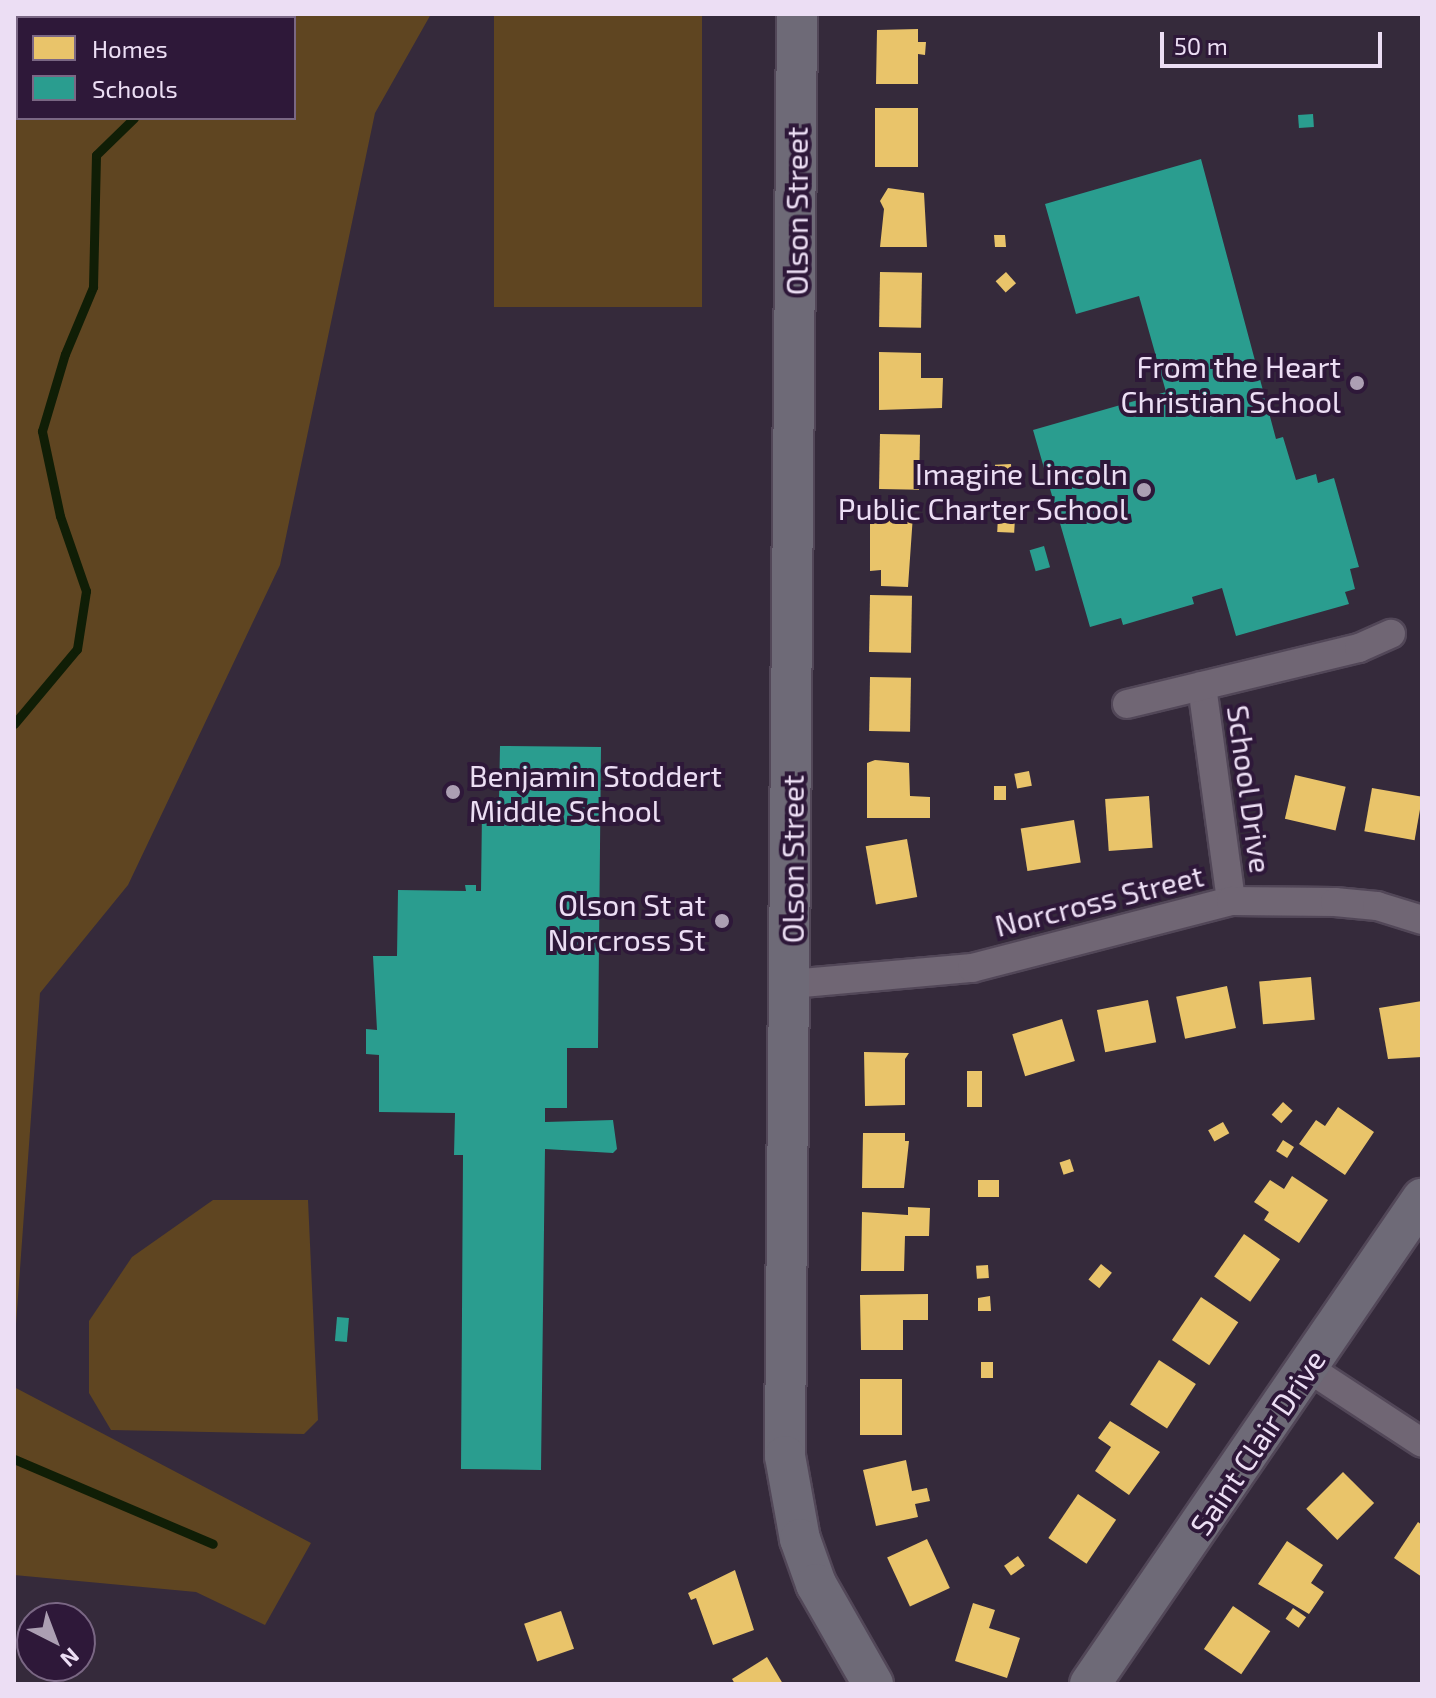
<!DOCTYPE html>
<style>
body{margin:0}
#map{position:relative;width:1436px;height:1698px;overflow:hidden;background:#352a3b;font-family:"Exo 2",sans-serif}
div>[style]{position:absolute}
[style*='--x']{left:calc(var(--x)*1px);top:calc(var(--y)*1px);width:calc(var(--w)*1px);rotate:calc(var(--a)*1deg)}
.green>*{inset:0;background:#5f4521;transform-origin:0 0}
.homes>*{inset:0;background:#e9c46a;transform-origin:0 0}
.schools>*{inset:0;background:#2a9d8f;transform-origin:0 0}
.stream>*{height:9px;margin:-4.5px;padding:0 4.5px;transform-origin:4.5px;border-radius:4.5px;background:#101e06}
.roads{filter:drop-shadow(2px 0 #524758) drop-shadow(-2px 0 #524758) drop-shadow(0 2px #524758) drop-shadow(0 -2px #524758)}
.street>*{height:28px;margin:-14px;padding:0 14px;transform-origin:14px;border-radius:14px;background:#706674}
.secondary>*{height:40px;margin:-20px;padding:0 20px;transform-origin:20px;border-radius:20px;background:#6e6a77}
.dots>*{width:22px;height:22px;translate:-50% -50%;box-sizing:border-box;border:4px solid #2e1839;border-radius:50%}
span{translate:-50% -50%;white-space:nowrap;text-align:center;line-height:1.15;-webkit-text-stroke:8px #2e1839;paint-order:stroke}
.street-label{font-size:30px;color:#ecdef4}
.poi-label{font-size:30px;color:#ecdef4}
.right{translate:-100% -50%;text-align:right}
.left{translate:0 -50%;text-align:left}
.frame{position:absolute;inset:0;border:16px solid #ecdef4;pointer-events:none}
.legend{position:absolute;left:16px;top:16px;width:280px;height:104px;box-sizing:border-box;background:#2e1839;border:2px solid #7a6784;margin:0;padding:10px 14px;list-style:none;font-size:24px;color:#ecdef4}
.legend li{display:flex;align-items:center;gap:16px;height:40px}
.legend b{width:40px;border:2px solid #7a6784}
.north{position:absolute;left:16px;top:1602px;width:80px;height:80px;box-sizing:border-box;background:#2e1839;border:2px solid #7a6784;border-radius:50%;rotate:138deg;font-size:22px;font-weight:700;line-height:32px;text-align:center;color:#ecdef4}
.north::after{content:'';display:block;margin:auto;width:28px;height:36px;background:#ac9fb3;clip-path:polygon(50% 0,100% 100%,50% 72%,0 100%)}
.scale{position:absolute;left:1160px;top:32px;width:222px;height:36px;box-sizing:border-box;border:4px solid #ecdef4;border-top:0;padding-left:10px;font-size:24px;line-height:28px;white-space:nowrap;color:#ecdef4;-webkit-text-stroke:6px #2e1839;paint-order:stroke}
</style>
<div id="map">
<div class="green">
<i style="clip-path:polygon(evenodd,14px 14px,431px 14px,375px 113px,280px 565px,128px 885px,40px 993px,14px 1352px,14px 14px,18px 18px,294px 18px,294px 118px,18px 118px,18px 18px)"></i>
<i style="left:494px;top:14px;width:208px;height:293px"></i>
<i style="clip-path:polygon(213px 1200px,308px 1200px,318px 1420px,304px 1434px,111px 1430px,89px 1393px,89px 1321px,132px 1257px)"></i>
<i style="clip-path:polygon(14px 1387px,311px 1543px,265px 1625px,196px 1592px,14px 1575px)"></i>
</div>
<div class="homes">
<i style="clip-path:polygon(918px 29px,918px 42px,926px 42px,925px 55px,918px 54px,918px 84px,876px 84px,877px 30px)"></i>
<i style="left:875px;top:108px;width:43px;height:59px"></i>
<i style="clip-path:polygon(888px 188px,924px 193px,927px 247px,880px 247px,884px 209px,880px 201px)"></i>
<i style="clip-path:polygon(994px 235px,1005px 235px,1006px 247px,995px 247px)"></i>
<i style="left:880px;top:272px;width:42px;height:55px;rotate:1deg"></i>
<i style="left:1006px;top:272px;width:15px;height:14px;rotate:48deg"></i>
<i style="clip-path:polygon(879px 352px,921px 353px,921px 378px,943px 378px,942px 408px,879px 410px)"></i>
<i style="left:880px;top:434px;width:40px;height:55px;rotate:1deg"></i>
<i style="left:1011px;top:464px;width:18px;height:16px;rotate:87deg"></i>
<i style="clip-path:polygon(870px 515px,913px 515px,908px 587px,881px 586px,881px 570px,870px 571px)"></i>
<i style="left:998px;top:517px;width:17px;height:15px;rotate:3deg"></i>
<i style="left:870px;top:595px;width:42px;height:57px;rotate:1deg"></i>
<i style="left:870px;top:677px;width:41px;height:54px;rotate:1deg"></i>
<i style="clip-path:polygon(875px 760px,909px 763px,910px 796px,930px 797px,930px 818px,867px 818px,867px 763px)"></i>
<i style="left:1029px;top:771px;width:15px;height:15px;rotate:79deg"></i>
<i style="left:1295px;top:775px;width:52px;height:45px;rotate:13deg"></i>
<i style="left:994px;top:786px;width:12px;height:14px"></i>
<i style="left:1372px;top:788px;width:51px;height:44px;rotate:10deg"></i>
<i style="left:1149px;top:796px;width:52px;height:44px;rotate:86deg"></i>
<i style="left:1074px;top:820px;width:43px;height:54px;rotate:81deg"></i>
<i style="left:907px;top:839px;width:59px;height:42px;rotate:80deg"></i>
<i style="left:1311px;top:977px;width:43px;height:52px;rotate:85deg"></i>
<i style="left:1227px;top:986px;width:43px;height:52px;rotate:78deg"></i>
<i style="left:1148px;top:1000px;width:43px;height:52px;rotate:79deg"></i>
<i style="clip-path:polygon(1422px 1001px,1422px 1057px,1388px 1059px,1379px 1008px)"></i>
<i style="left:1062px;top:1019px;width:44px;height:52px;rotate:73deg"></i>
<i style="clip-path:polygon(864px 1052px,909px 1053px,905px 1059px,905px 1105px,865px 1106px)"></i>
<i style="left:967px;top:1071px;width:15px;height:36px"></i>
<i style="left:1283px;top:1102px;width:13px;height:17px;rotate:42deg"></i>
<i style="clip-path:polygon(1338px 1107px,1374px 1132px,1345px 1175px,1299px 1144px,1316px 1120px,1325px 1126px)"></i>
<i style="left:1223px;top:1122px;width:13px;height:17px;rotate:61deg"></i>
<i style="clip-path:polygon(863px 1133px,905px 1133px,905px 1141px,909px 1141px,904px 1188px,862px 1188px)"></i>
<i style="left:1283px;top:1140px;width:13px;height:13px;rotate:32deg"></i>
<i style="left:1070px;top:1159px;width:13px;height:11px;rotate:72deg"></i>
<i style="clip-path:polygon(1292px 1176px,1328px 1200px,1299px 1243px,1264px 1220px,1269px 1212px,1254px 1202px,1270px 1180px,1284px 1189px)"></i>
<i style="left:978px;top:1180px;width:21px;height:17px"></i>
<i style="clip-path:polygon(908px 1207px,930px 1208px,929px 1236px,905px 1236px,904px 1271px,861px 1271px,862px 1212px,908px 1215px)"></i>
<i style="left:1244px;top:1234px;width:44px;height:52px;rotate:35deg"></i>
<i style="left:1101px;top:1264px;width:14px;height:20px;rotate:39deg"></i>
<i style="left:988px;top:1265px;width:13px;height:12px;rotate:86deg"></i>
<i style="clip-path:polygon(928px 1294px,928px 1320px,903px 1320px,903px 1350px,861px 1350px,860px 1295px)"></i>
<i style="clip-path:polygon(990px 1296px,991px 1311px,978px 1311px,978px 1298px)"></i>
<i style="left:1201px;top:1297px;width:45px;height:52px;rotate:34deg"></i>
<i style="left:1159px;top:1360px;width:44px;height:53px;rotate:33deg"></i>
<i style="left:981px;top:1362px;width:12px;height:16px"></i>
<i style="left:860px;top:1379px;width:42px;height:56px"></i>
<i style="clip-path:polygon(1110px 1421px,1160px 1452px,1129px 1495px,1095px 1471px,1111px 1447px,1098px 1438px)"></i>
<i style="clip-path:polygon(906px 1460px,912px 1491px,927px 1488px,930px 1501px,915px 1504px,918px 1517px,876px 1526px,863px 1470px)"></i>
<i style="left:1343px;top:1472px;width:44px;height:52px;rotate:45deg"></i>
<i style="left:1078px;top:1494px;width:46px;height:53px;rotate:34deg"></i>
<i style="clip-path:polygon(1418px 1522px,1422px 1525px,1422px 1577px,1394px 1558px)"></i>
<i style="left:927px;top:1539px;width:54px;height:44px;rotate:65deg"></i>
<i style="clip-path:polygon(1287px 1541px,1323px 1565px,1311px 1583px,1324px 1592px,1309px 1614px,1258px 1584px)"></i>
<i style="left:1018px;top:1556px;width:12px;height:17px;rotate:55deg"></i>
<i style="clip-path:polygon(735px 1570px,754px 1630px,713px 1645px,696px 1598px,691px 1600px,688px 1593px)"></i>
<i style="clip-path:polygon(973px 1603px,995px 1610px,989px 1628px,1020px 1638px,1007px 1678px,955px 1661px)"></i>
<i style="left:1233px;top:1606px;width:45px;height:52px;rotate:34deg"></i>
<i style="left:1293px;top:1608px;width:16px;height:13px;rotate:35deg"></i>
<i style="left:561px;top:1611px;width:40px;height:39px;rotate:71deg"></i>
<i style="clip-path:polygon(767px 1657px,783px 1684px,735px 1684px,732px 1679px)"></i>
</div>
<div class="schools">
<i style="left:1313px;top:114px;width:13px;height:15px;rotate:86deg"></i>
<i style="clip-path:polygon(1201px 159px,1276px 439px,1283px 437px,1296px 480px,1316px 474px,1318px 483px,1334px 478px,1359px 567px,1350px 569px,1355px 589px,1345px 592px,1349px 604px,1236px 636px,1222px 588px,1192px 597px,1194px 604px,1123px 625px,1121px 618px,1090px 627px,1033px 430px,1166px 392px,1139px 296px,1076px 314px,1045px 204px)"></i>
<i style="left:1044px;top:546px;width:22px;height:15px;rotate:74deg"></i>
<i style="clip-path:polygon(500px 746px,601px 747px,598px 1048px,567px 1048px,567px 1108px,545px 1108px,545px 1122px,613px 1120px,617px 1149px,613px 1153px,545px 1149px,541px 1470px,461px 1469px,463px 1155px,454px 1155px,455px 1113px,379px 1112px,379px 1055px,366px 1054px,366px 1029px,377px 1030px,373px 956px,397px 956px,398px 890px,466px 891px,465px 885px,476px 885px,476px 891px,481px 891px,482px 811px,485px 800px,499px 800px)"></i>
<i style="left:337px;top:1317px;width:12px;height:24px;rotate:5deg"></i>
</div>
<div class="stream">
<i style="--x:228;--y:18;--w:6;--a:-45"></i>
<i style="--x:14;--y:724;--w:98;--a:-50"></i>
<i style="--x:77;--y:649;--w:59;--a:-81.2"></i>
<i style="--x:86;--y:591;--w:79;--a:-109.1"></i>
<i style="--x:60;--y:516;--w:87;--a:-102"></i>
<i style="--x:42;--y:431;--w:80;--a:-73.4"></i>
<i style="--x:65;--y:354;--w:73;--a:-67.3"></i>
<i style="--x:93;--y:287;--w:132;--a:-88.7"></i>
<i style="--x:96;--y:155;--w:53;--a:-44.2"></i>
<i style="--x:14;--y:1459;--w:216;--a:23.1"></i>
</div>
<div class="roads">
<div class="street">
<i style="--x:1202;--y:686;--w:217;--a:82.3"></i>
<i style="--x:1127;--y:704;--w:239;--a:-13.6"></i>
<i style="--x:1359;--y:648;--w:35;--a:-24"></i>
<i style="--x:791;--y:984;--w:182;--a:-5.1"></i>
<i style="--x:972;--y:968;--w:268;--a:-14.5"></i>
<i style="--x:1231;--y:901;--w:104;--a:0.6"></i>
<i style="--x:1335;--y:902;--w:42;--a:5.4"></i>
<i style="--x:1377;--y:906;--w:47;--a:17.3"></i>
<i style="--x:1308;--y:1368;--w:136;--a:33.3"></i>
</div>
<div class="secondary">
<i style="--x:797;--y:14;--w:1442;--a:90.48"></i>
<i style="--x:785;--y:1456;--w:84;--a:79.8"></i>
<i style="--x:800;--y:1539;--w:48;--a:70.4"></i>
<i style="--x:816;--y:1584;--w:115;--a:60.3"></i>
<i style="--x:1090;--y:1684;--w:588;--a:-55.61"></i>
</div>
</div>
<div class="dots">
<i style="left:1357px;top:383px;background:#ac9fb3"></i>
<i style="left:1144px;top:490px;background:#ac9fb3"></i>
<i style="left:453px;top:792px;background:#ac9fb3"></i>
<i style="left:722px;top:921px;background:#ac9fb3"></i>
</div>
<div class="street-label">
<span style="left:796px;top:211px;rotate:-90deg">Olson Street</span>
<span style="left:1250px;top:789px;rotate:82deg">School Drive</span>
<span style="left:792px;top:859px;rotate:-90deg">Olson Street</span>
<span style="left:1099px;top:900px;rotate:-14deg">Norcross Street</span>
<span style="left:1257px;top:1442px;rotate:-56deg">Saint Clair Drive</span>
</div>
<div class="poi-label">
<span class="right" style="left:1341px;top:383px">From the Heart<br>Christian School</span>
<span class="right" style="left:1128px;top:490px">Imagine Lincoln<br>Public Charter School</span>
<span class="left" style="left:469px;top:792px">Benjamin Stoddert<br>Middle School</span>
<span class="right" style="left:706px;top:921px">Olson St at<br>Norcross St</span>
</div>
<div class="frame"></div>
<ul class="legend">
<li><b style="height:22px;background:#e9c46a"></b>Homes</li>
<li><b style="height:22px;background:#2a9d8f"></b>Schools</li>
</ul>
<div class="north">N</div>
<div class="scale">50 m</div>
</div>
